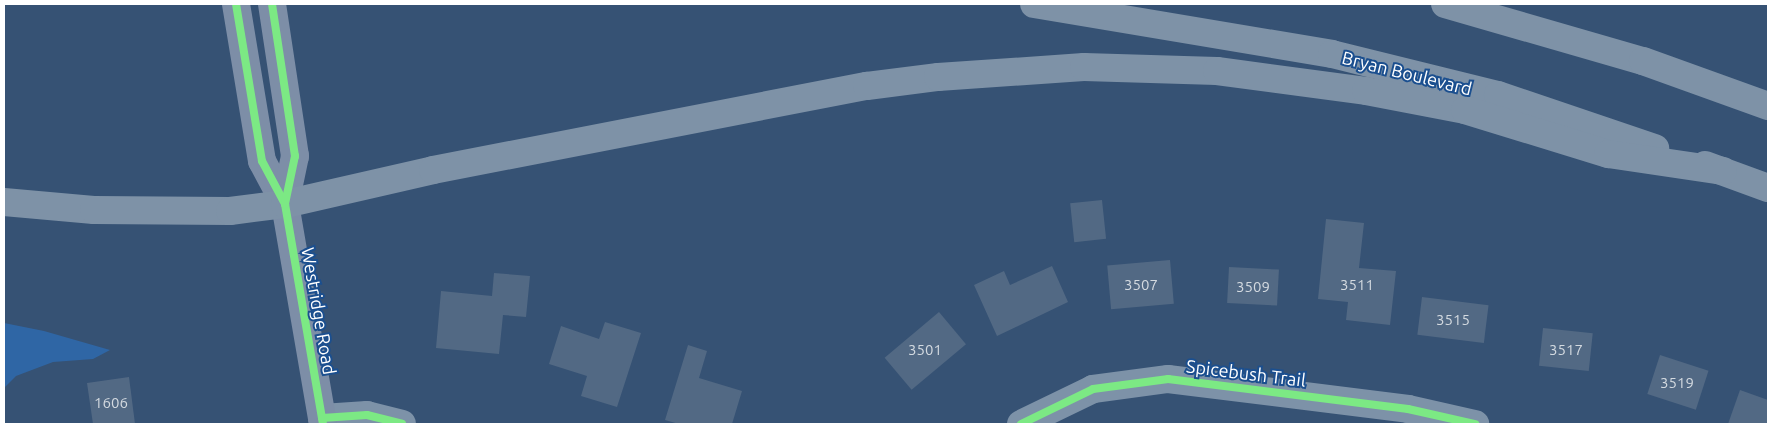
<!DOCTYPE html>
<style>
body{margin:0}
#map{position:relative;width:1772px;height:428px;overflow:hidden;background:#365274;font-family:Ubuntu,sans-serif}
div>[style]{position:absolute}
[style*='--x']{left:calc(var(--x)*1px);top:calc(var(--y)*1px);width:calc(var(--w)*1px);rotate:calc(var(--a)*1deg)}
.green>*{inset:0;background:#2f66a5}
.building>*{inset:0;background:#526984;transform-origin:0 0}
.minor>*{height:28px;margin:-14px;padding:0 14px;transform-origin:14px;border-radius:14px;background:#7d92a8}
.major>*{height:28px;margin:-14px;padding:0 14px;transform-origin:14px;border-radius:14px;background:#7d8ea7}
.highway>*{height:28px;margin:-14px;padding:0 14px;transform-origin:14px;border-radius:14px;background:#7e92a7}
.cycleway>*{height:8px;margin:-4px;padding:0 4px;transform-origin:4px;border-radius:4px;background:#7ce984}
span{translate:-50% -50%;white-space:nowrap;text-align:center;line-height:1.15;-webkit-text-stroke:4px #1b4f8f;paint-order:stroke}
.number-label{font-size:15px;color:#d4dae0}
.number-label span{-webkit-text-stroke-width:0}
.street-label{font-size:18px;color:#fff}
.frame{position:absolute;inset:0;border:5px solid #fff;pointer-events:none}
</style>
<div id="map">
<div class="green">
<i style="clip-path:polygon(4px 323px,44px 331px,110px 350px,93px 359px,53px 362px,16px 376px,4px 388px)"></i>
</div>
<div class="building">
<i style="left:1102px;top:200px;width:39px;height:32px;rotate:84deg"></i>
<i style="clip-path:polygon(1326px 219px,1364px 223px,1359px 268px,1396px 271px,1390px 325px,1346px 320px,1348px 302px,1318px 299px)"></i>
<i style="left:1170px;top:260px;width:44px;height:63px;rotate:85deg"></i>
<i style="clip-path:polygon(1052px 266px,1068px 302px,997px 336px,974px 285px,1004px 271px,1010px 285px)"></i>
<i style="left:1229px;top:267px;width:50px;height:36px;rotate:3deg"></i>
<i style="clip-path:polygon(494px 273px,530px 276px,526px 317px,503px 315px,499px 354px,436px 348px,441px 291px,492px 296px)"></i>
<i style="left:1422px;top:297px;width:67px;height:38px;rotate:7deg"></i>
<i style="left:939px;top:312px;width:42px;height:71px;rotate:50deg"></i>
<i style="clip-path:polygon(605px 322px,641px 333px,617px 407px,581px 396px,587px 376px,549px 364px,561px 326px,599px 339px)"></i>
<i style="left:1543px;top:328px;width:50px;height:38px;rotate:6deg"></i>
<i style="clip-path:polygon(688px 345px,707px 351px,699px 378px,742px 391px,732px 424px,679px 424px,665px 420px)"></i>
<i style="left:1660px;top:355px;width:51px;height:41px;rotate:18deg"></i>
<i style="clip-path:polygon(129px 377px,135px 424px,93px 424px,87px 383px)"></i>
<i style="clip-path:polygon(1740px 390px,1768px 400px,1768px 424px,1728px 424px)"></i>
</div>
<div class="minor">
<i style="--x:322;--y:418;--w:45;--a:-3.8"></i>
<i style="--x:367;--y:415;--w:36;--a:14"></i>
<i style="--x:1021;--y:424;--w:80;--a:-25.9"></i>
<i style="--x:1093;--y:389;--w:76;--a:-7.6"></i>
<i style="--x:1168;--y:379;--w:242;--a:7.1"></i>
<i style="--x:1408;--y:409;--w:69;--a:12.6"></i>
</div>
<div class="major">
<i style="--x:236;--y:4;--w:159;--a:80.6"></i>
<i style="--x:262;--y:161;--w:49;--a:61.9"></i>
<i style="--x:285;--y:204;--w:223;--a:80.2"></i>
<i style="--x:272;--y:4;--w:154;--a:81.4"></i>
<i style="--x:295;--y:156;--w:49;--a:101.8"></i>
</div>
<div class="highway">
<i style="--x:1034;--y:4;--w:302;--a:9.5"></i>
<i style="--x:1332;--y:54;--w:171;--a:13.9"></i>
<i style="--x:1498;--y:95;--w:166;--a:18.7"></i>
<i style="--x:1445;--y:4;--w:206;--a:16.1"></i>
<i style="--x:1643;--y:61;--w:133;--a:19.8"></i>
<i style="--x:1705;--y:165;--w:67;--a:20.1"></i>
<i style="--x:4;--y:202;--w:90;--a:5.1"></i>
<i style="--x:94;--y:210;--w:136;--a:0.4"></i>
<i style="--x:230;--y:211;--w:55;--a:-7.3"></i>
<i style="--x:285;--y:204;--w:152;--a:-12.9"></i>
<i style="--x:433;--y:170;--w:442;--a:-11"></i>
<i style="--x:867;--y:86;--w:72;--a:-7.2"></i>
<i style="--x:938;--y:77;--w:146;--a:-3.9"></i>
<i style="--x:1084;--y:67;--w:133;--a:1.7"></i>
<i style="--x:1217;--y:71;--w:150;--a:7.6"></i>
<i style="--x:1366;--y:91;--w:101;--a:10.9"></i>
<i style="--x:1465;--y:110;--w:150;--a:17.1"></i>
<i style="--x:1608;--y:154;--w:116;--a:8.4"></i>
</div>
<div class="cycleway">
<i style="--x:236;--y:4;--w:159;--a:80.6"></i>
<i style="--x:262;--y:161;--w:49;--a:61.9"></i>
<i style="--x:285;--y:204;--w:223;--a:80.2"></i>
<i style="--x:272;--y:4;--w:154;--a:81.4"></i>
<i style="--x:295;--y:156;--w:49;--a:101.8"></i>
<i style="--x:322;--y:418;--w:45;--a:-3.8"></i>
<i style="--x:367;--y:415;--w:36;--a:14"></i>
<i style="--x:1021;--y:424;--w:80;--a:-25.9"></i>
<i style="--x:1093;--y:389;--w:76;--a:-7.6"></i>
<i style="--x:1168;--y:379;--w:242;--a:7.1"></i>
<i style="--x:1408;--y:409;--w:69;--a:12.6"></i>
</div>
<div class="number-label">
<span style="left:1141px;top:285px">3507</span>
<span style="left:1357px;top:285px">3511</span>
<span style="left:1253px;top:287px">3509</span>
<span style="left:1453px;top:320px">3515</span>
<span style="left:925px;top:350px">3501</span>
<span style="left:1566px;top:350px">3517</span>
<span style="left:1677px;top:383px">3519</span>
<span style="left:111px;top:403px">1606</span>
</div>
<div class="street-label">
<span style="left:1407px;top:73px;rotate:14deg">Bryan Boulevard</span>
<span style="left:319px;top:311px;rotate:80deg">Westridge Road</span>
<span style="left:1246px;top:373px;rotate:7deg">Spicebush Trail</span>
</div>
<div class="frame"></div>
</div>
